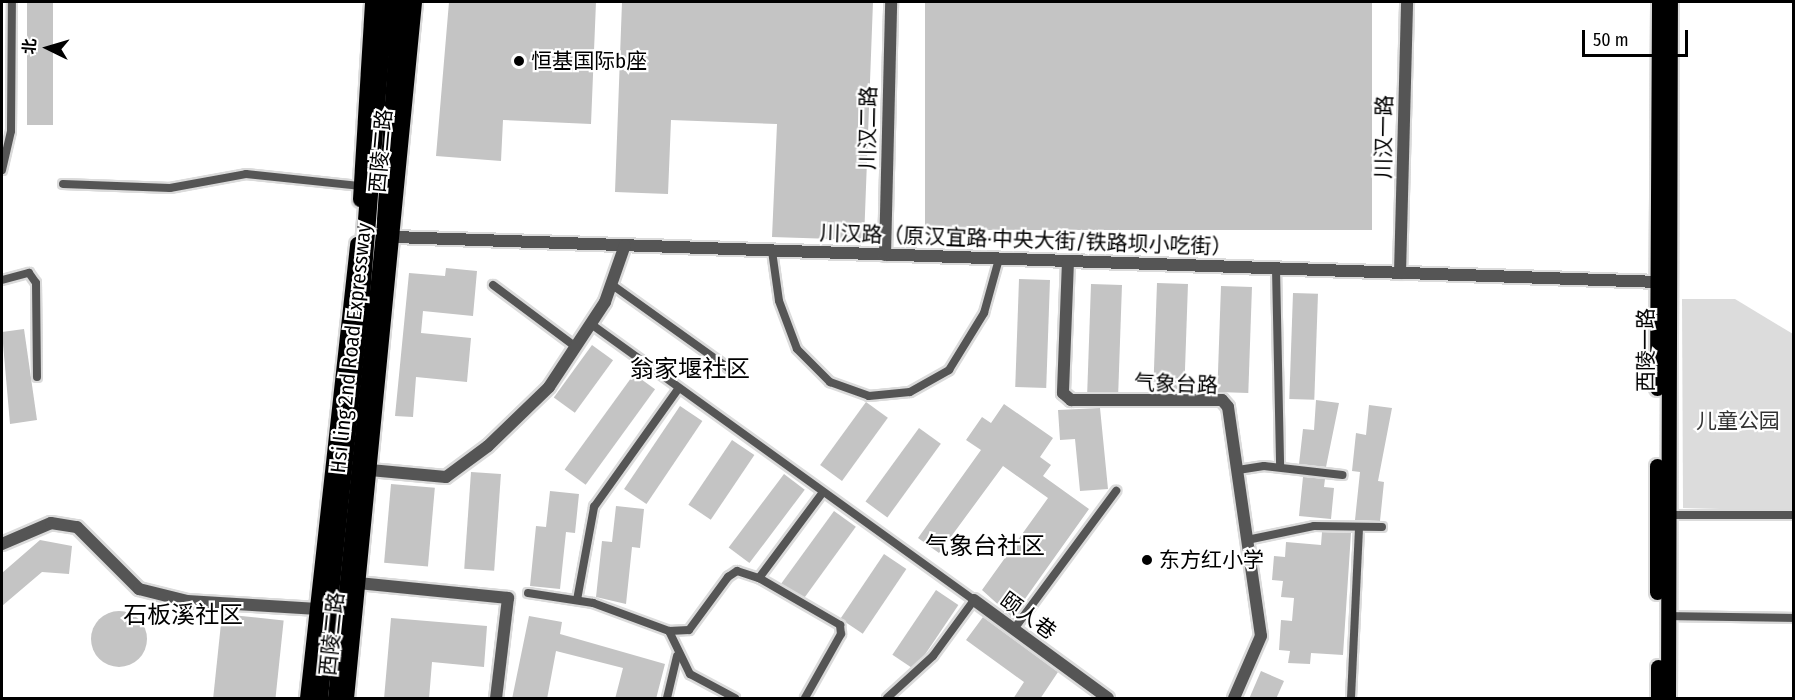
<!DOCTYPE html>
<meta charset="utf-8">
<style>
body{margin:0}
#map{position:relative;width:1795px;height:700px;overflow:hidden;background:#fff;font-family:"Fira Sans Condensed","Noto Sans SC",sans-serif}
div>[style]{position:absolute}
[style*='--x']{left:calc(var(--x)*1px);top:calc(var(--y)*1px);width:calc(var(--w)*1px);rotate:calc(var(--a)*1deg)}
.green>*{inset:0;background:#dcdcdc}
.building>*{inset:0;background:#c4c4c4;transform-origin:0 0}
.round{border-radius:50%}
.roads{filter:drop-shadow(2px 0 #dbdbdb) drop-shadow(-2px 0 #dbdbdb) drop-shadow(0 2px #dbdbdb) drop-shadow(0 -2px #dbdbdb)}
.lane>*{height:8px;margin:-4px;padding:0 4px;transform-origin:4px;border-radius:4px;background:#555}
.street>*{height:12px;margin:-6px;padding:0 6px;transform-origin:6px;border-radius:6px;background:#555}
.primary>*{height:15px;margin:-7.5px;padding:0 7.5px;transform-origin:7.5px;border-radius:7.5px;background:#000}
.highway>*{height:18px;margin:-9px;padding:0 9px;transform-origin:9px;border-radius:9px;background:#000}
.dots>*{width:16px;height:16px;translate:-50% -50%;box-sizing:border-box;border:3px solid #fff;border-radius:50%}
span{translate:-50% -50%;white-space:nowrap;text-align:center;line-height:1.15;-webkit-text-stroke:4.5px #fff;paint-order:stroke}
.poi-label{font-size:21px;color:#000}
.left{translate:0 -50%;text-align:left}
.street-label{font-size:21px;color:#000}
.park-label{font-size:21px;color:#333}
.quarter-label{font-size:24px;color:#000}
.frame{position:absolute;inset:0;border:3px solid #000;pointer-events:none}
.north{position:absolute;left:18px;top:18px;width:60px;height:60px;-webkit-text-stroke:4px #fff;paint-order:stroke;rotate:275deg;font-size:16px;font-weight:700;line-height:24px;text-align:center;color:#000}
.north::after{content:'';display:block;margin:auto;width:21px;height:27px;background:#000;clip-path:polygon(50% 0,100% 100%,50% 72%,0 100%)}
.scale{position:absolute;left:1582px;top:30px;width:106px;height:27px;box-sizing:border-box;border:3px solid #000;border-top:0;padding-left:8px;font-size:18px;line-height:21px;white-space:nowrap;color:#000;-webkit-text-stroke:4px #fff;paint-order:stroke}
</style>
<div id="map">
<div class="green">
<i style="clip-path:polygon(1682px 299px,1735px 299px,1793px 334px,1793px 511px,1683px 508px)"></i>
</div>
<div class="building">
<i style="left:27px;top:2px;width:26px;height:123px"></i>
<i style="clip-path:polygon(449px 2px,596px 2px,591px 124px,503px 120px,501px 161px,436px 156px)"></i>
<i style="clip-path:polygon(622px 2px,873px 2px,864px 240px,772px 237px,777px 124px,671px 120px,668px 194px,615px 192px)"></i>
<i style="left:925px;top:2px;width:447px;height:228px"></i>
<i style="clip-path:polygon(446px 268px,477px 271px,473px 316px,423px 311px,421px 333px,471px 338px,467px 382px,416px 377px,413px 417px,395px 416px,409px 273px,445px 276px)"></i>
<i style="left:1019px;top:279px;width:31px;height:108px;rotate:2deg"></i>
<i style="left:1157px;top:283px;width:31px;height:108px;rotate:2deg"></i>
<i style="left:1091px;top:284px;width:31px;height:108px;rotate:2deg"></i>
<i style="left:1221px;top:286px;width:31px;height:106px;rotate:2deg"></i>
<i style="left:1293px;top:293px;width:25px;height:106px;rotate:2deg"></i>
<i style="clip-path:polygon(24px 329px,37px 420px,10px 424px,2px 332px)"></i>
<i style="left:592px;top:345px;width:26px;height:65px;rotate:36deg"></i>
<i style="left:634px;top:374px;width:26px;height:118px;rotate:36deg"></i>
<i style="clip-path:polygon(1316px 400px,1339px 403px,1326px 467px,1299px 464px,1303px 429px,1314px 430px)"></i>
<i style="left:866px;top:402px;width:27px;height:78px;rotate:36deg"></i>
<i style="clip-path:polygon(1004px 404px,1053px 438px,1040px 457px,1051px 465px,1043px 476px,1089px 509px,1012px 617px,982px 590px,1048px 498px,1003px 466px,939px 553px,918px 538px,981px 450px,966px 440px,982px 417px,991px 423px)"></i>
<i style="clip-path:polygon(1369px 405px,1392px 408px,1378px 481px,1384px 482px,1380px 521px,1355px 520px,1360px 472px,1352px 471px,1356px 433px,1366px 435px)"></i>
<i style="left:680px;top:406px;width:27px;height:100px;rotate:34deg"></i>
<i style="clip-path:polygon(1100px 408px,1108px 489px,1080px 491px,1075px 439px,1060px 440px,1058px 410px)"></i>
<i style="left:919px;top:428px;width:27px;height:91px;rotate:36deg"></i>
<i style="left:732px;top:440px;width:27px;height:78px;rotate:34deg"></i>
<i style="left:471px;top:472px;width:30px;height:97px;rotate:4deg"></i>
<i style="left:784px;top:474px;width:26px;height:92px;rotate:37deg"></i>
<i style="clip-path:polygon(1303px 477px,1325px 479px,1324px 487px,1334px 488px,1331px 519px,1299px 516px)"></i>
<i style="left:391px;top:484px;width:44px;height:79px;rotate:5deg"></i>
<i style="clip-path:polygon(550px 491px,579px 494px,575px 533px,566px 532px,560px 589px,530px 586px,536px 526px,546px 527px)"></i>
<i style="clip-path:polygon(616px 506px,644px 509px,640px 548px,632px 547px,626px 604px,596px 597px,602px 541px,612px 542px)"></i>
<i style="left:834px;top:511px;width:27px;height:90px;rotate:36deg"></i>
<i style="clip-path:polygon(1322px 532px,1351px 533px,1343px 655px,1311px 653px,1310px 664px,1288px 663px,1290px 651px,1279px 650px,1281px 620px,1292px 621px,1294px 598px,1281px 597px,1283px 581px,1272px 580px,1274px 556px,1285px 557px,1286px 542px,1321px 545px)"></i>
<i style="clip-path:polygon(40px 540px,72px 546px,69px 574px,42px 572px,2px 606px,2px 573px)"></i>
<i style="left:884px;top:554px;width:27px;height:78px;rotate:34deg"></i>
<i style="left:936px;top:590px;width:27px;height:78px;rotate:34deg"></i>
<i class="round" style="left:91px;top:611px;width:56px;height:56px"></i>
<i style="left:222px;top:614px;width:62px;height:85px;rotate:6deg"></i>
<i style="clip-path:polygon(529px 616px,562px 622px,560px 634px,665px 664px,656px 699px,615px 699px,623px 668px,556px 651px,547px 699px,512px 699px)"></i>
<i style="clip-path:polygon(983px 617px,1058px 672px,1040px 699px,1013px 699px,1024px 682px,966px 640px)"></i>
<i style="clip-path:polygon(391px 618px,487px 626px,484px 667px,432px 662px,429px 699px,384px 699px)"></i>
<i style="clip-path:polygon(1261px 671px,1284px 681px,1276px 699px,1249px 699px)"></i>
</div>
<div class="roads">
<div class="lane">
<i style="--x:2;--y:170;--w:40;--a:-77"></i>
<i style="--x:11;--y:131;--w:129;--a:-89.6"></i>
<i style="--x:63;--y:184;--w:107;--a:2.1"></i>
<i style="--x:170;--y:188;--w:77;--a:-10.4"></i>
<i style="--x:246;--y:174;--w:116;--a:6"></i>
<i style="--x:772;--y:251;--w:50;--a:82"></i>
<i style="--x:779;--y:301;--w:51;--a:69.4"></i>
<i style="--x:797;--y:349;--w:47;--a:45"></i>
<i style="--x:830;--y:382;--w:41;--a:19.7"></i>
<i style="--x:869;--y:396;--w:41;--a:-5.6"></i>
<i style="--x:910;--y:392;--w:45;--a:-29.4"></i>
<i style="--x:949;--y:370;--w:67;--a:-58.4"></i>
<i style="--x:984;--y:313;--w:56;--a:-74.5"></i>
<i style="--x:1276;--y:269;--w:198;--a:88.8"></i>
<i style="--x:2;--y:280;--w:28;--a:-15"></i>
<i style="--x:29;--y:273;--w:12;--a:55"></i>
<i style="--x:36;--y:283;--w:94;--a:89.4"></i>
<i style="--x:611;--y:284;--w:148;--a:35.6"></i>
<i style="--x:493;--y:285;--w:104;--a:36.8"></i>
<i style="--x:591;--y:324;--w:472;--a:35.8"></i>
<i style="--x:974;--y:600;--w:69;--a:126.2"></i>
<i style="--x:933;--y:656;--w:62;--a:137.6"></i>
<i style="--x:1238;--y:470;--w:26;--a:-9"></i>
<i style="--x:1264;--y:466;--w:79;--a:6.6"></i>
<i style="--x:1668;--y:515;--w:126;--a:0"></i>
<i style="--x:1247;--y:540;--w:68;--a:-11.8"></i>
<i style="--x:1314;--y:526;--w:68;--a:0.8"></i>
<i style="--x:759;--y:578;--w:107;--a:-53.3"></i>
<i style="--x:528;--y:593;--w:66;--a:8.7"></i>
<i style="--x:593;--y:603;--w:81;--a:20.2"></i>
<i style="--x:669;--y:631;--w:20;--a:-3"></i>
<i style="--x:689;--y:630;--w:66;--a:-53.7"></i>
<i style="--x:728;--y:577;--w:11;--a:-34"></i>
<i style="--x:737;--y:571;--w:23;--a:18"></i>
<i style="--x:759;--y:578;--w:94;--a:30.1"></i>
<i style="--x:840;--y:625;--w:9;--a:84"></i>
<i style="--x:841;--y:634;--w:73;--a:119.4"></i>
<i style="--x:577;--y:600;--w:95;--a:-79.6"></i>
<i style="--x:594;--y:507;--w:146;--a:-54.5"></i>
<i style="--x:1668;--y:616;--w:126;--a:0.9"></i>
<i style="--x:1014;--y:629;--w:172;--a:-53.5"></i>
<i style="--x:669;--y:631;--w:48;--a:64"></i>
<i style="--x:690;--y:674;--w:51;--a:28.1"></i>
<i style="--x:667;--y:698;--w:43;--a:-76.6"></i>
<i style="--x:1351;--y:698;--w:171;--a:-87.3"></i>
</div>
<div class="street">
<i style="--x:395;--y:237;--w:1263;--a:2.04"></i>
<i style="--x:885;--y:255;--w:253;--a:-88.6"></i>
<i style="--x:1068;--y:261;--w:132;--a:92.2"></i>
<i style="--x:1063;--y:393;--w:11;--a:41"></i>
<i style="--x:1071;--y:400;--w:151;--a:0"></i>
<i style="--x:1222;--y:400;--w:9;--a:49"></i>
<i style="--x:1228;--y:407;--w:231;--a:81.8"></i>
<i style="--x:1261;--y:636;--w:68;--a:113.5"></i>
<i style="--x:1400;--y:273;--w:271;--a:-88.5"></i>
<i style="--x:370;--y:470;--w:76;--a:5.3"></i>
<i style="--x:446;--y:477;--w:52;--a:-36.4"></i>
<i style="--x:488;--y:446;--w:85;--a:-44"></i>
<i style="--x:549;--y:387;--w:102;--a:-56.6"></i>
<i style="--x:605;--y:302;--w:60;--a:-70.7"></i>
<i style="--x:2;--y:544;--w:53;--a:-23.2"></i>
<i style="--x:51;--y:523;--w:26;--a:9"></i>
<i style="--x:77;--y:527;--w:88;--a:45"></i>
<i style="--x:139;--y:589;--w:49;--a:14"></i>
<i style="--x:187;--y:601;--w:131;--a:3.5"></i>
<i style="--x:358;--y:583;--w:151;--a:5.7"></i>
<i style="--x:508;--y:598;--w:101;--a:96.8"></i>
<i style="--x:974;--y:600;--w:166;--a:36.2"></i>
</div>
<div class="primary">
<i style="--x:360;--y:199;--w:197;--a:-86.5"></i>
<i style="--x:1657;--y:388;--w:386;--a:-89.7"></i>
<i style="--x:1657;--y:466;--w:126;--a:90"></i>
<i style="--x:1658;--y:667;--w:31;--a:90"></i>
<i style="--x:307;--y:698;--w:457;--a:-83.7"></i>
<i style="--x:346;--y:698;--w:699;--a:-84.42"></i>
<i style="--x:1668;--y:698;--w:696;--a:-89.84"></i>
</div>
<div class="highway">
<i style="--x:319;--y:698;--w:391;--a:-84"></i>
<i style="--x:360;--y:309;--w:308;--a:-85.5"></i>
<i style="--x:337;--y:698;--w:481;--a:-84.1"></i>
<i style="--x:386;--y:220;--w:219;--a:-86.1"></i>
</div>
</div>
<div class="dots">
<i style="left:519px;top:61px;background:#000"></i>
<i style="left:1147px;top:560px;background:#000"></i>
</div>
<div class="poi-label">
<span class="left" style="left:531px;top:61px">恒基国际b座</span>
<span class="left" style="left:1159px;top:560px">东方红小学</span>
</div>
<div class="street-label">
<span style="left:868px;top:128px;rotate:-89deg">川汉二路</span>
<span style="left:1384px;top:137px;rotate:-89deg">川汉一路</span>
<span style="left:381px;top:151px;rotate:-85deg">西陵二路</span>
<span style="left:1026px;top:240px;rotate:2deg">川汉路（原汉宜路·中央大街/铁路坝小吃街）</span>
<span style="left:351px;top:348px;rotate:-84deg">Hsi ling 2nd Road Expressway</span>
<span style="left:1646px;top:350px;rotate:-90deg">西陵一路</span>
<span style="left:1176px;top:384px;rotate:2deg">气象台路</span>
<span style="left:1028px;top:616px;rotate:36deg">颐人巷</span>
<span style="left:332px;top:634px;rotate:-84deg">西陵二路</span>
</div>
<div class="park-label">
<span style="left:1738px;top:421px">儿童公园</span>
</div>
<div class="quarter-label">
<span style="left:690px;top:370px">翁家堰社区</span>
<span style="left:985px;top:547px">气象台社区</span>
<span style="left:183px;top:616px">石板溪社区</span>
</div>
<div class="frame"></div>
<div class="north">北</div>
<div class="scale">50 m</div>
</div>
